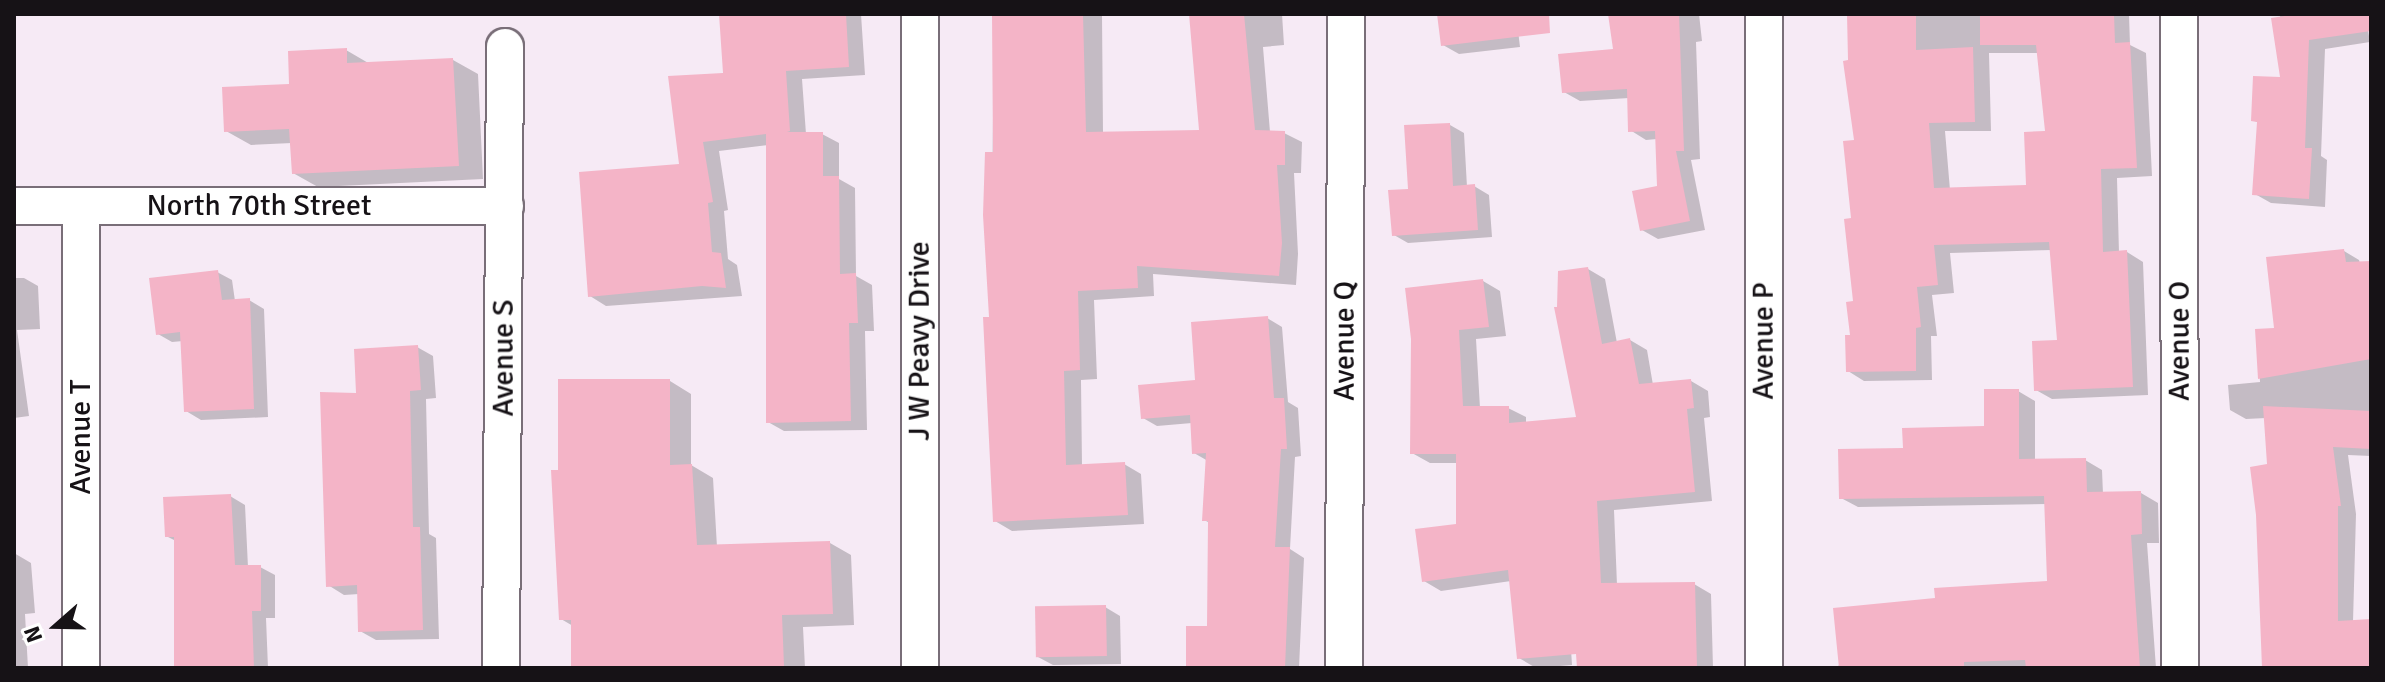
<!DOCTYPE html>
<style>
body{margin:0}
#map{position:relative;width:2385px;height:682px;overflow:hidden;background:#f6eaf5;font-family:Signika,sans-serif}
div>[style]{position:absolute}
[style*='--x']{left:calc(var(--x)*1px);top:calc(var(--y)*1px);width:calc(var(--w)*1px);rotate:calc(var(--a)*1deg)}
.shadow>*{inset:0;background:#0003}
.building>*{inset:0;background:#f4b4c7;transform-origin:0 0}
.roads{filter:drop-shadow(2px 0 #796e78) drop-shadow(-2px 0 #796e78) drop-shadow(0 2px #796e78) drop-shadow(0 -2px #796e78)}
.minor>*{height:36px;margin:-18px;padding:0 18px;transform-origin:18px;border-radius:18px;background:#fff}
span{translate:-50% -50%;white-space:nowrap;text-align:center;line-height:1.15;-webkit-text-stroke:6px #fff;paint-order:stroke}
.street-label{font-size:30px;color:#161216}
.frame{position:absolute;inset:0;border:16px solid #161216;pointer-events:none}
.north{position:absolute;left:16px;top:586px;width:80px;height:80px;-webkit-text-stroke:6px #fff;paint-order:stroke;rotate:250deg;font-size:22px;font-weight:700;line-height:32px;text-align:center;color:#161216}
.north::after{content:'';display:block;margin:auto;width:28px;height:36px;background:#161216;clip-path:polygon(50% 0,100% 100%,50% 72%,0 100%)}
</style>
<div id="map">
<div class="shadow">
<i style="clip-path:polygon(720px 14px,861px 14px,865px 75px,802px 79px,806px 134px,822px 134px,839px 143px,839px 179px,855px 188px,856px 276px,872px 285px,874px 331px,865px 331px,867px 430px,784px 431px,768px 422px,768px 145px,719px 151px,728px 210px,724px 211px,728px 259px,737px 265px,742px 296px,606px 306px,590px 296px,681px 166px,725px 75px)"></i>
<i style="clip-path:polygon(994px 14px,1102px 14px,1103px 133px,1201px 132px,1191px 14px,1282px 14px,1284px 45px,1263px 47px,1270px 132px,1284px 133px,1302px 142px,1301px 173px,1294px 173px,1298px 254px,1296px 285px,1153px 274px,1154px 296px,1094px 300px,1097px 379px,1081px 380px,1082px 466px,1124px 464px,1141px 474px,1144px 524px,1012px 531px,995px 521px,991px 319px)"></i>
<i style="clip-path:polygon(1439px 14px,1516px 14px,1520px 47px,1459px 54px,1443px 45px)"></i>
<i style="clip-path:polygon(1610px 14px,1699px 14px,1702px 41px,1696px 42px,1700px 159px,1691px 160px,1705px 230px,1658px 239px,1642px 230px,1659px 188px,1657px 139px,1646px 140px,1630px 130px,1629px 98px,1580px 101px,1564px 92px,1615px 51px)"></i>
<i style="clip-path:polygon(evenodd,1849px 14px,2129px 14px,2130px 45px,2146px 53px,2152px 176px,2117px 178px,2119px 253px,2127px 252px,2143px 262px,2148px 395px,2052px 399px,2036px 390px,2060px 342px,2052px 250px,1950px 253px,1954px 293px,1932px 295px,1937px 336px,1931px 336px,1932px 380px,1864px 381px,1848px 371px,1855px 303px,1856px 141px,1849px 14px,1989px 53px,2039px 53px,2047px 133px,2028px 187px,1950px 190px,1945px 131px,1991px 131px,1989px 53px)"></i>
<i style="clip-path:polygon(2280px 14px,2359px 14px,2366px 18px,2370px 42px,2325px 49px,2321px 156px,2327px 160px,2325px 207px,2271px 203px,2255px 194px,2259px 123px,2253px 120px,2283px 79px)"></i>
<i style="clip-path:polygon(346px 50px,370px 64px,453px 60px,478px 74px,483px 179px,318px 187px,293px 173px,292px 143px,251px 145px,226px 131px)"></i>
<i style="clip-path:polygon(1450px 125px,1464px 133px,1467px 187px,1474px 186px,1489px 195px,1492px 237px,1408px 243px,1394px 235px,1410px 191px)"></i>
<i style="clip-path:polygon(2344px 251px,2359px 260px,2360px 264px,2371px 263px,2371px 456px,2348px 455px,2356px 514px,2353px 622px,2371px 621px,2371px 668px,2264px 668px,2269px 466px,2266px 418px,2246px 419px,2230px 410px,2228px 385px,2260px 382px,2257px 331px,2276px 330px)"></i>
<i style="clip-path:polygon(1588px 269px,1605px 279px,1617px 343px,1630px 340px,1647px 350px,1653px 385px,1691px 381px,1708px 391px,1710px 417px,1704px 418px,1712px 501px,1614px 510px,1617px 585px,1694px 584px,1711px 594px,1713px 668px,1616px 668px,1571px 649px,1572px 665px,1536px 668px,1519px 658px,1511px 581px,1441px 591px,1424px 581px,1458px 525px,1458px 463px,1430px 463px,1412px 453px,1413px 339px,1483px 281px,1500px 291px,1506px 336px,1476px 339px,1480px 408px,1508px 408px,1526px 417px,1526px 424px,1578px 419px)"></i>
<i style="clip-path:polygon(217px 272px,232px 280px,235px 301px,249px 300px,264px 309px,268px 417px,201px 420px,186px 411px,183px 341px,172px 342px,158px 334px)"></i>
<i style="clip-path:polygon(14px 278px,24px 278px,38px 286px,40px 329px,17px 330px,29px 416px,14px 418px)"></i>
<i style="clip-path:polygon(1267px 318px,1282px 327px,1288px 402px,1298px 408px,1301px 456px,1295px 457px,1290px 549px,1304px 558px,1299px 668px,1188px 668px,1209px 628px,1210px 523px,1204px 520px,1208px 461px,1194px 453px,1192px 423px,1157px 426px,1143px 418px,1197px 382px)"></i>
<i style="clip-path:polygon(417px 347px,433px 356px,436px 398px,426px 399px,429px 534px,436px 538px,439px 639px,376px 640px,360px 631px,359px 594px,344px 595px,328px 585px,358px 395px)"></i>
<i style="clip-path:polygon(670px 381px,691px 394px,691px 465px,713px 478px,717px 547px,830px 543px,851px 555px,854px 625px,803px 627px,805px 668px,573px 668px,573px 626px,561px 619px,560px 472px)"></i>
<i style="clip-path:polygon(2018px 391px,2035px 401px,2035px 461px,2085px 460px,2102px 470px,2103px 494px,2141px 493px,2158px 503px,2159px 543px,2147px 543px,2156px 668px,1835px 668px,1937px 600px,2049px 583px,2047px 504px,1858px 507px,1841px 498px,1905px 450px,1986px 428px)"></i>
<i style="clip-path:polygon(230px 496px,245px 505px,248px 567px,260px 567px,275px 575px,275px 618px,266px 618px,268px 668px,177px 668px,176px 541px,166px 536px)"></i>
<i style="clip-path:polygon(14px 553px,31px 563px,35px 613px,25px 614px,28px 668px,14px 668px)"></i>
<i style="clip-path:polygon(1105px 607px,1120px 616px,1121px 664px,1053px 665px,1038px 657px)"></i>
</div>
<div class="building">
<i style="clip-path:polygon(719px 14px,846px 14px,849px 67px,786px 71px,790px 131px,787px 132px,823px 132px,823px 176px,839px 176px,840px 274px,856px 273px,858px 323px,849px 323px,851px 421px,766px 423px,766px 134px,703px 142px,713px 202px,708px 203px,712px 252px,721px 253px,726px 288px,702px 286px,588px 297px,579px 172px,679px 164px,668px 76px,723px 73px)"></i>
<i style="clip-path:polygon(992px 14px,1083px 14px,1086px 132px,1199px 130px,1189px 14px,1244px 14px,1255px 130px,1285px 131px,1285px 165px,1277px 165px,1282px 243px,1279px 276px,1137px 266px,1138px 288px,1078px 291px,1080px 370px,1064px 371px,1066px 465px,1125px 462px,1128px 515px,993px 522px,983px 317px,989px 317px,983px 215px,985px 152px,993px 152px)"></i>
<i style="clip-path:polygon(1437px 14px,1549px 14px,1550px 33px,1441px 46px)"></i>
<i style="clip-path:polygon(1608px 14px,1679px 14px,1684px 151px,1676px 151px,1690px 221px,1640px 231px,1632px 191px,1657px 186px,1655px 131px,1628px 132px,1627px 89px,1562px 93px,1558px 54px,1613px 49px)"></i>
<i style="clip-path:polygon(1847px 14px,1916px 14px,1916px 50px,1973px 47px,1975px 122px,1929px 123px,1934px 188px,2026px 185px,2024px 132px,2045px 131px,2036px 45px,1980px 45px,1980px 14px,2114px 14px,2115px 43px,2130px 42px,2137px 168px,2101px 169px,2103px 252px,2127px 250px,2133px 387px,2034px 391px,2032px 341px,2057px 340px,2049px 242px,1934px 245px,1938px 285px,1917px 287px,1921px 327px,1916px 328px,1916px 371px,1846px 372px,1845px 335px,1850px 335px,1846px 302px,1853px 301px,1844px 219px,1851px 218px,1843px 141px,1854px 140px,1843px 61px,1848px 60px)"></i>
<i style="clip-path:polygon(2297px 14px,2370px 14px,2371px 31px,2309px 40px,2305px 148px,2312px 148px,2309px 199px,2252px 195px,2257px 122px,2251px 121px,2253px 76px,2280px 77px,2271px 18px)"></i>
<i style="clip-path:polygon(347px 48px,347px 63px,453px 58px,459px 166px,292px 174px,289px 129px,224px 132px,222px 87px,289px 84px,288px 51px)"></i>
<i style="clip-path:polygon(1450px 123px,1453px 186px,1475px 184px,1478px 230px,1392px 236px,1388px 190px,1408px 189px,1404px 125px)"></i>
<i style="clip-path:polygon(2344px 249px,2346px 262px,2371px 261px,2371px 359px,2258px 379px,2255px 329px,2274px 328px,2266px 257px)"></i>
<i style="clip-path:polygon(1588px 267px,1602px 344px,1630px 338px,1639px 384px,1691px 379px,1694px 408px,1687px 409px,1695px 492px,1597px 501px,1601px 583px,1695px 582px,1697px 668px,1577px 668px,1576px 654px,1517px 659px,1508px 570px,1422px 582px,1415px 529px,1456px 524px,1456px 454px,1410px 454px,1411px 339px,1405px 288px,1483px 279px,1489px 327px,1459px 330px,1463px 406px,1509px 406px,1509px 423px,1576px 417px,1554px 307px,1557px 307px,1558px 271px)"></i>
<i style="clip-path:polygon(218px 270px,222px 300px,250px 298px,254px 409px,184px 412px,180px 332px,156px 335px,149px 278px)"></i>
<i style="clip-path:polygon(1268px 316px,1274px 398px,1284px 398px,1287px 449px,1281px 449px,1275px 547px,1290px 547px,1285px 668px,1186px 668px,1186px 626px,1207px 626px,1208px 521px,1202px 521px,1206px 453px,1192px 454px,1190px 415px,1141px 419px,1138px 385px,1195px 380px,1191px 322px)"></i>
<i style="clip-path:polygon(418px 345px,421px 390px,410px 391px,413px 527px,420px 527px,423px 630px,358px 632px,357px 585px,326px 587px,320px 392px,356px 393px,354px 349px)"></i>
<i style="clip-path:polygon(558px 379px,670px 379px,670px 465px,692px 464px,697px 545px,830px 541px,833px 614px,782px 615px,784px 666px,571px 668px,571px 620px,559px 620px,551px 470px,558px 470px)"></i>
<i style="clip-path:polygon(1984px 389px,2019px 389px,2019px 459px,2086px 458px,2087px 492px,2141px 491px,2142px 534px,2131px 535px,2140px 668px,2026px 668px,2025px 660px,1964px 662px,1964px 668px,1839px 668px,1833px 608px,1935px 598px,1934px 588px,2047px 581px,2044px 496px,1839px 499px,1838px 449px,1903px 448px,1902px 428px,1984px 426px)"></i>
<i style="clip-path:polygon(2263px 406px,2371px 411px,2371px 449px,2333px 447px,2341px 506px,2338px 506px,2338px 621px,2371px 619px,2371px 668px,2262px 668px,2256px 515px,2250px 467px,2267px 464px)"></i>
<i style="clip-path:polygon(231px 494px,235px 565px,261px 565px,261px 611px,252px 611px,254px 668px,174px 668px,174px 537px,165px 537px,163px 497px)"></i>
<i style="left:1106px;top:605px;width:51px;height:71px;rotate:89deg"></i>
</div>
<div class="roads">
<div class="minor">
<i style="--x:920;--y:14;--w:654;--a:90"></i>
<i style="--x:1764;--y:14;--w:654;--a:90"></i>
<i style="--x:2179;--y:14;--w:654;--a:89.91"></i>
<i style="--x:14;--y:206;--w:491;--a:0"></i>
<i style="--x:81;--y:206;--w:462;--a:90"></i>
<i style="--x:501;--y:668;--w:621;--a:-89.63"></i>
<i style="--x:1344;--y:668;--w:654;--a:-89.82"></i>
</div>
</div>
<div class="street-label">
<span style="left:259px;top:206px">North 70th Street</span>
<span style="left:920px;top:341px;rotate:-90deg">J W Peavy Drive</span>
<span style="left:1345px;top:341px;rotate:-90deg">Avenue Q</span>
<span style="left:1764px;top:341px;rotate:-90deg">Avenue P</span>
<span style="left:2180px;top:341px;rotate:-90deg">Avenue O</span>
<span style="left:504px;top:358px;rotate:-90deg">Avenue S</span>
<span style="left:81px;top:437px;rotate:-90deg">Avenue T</span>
</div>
<div class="frame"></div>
<div class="north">N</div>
</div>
